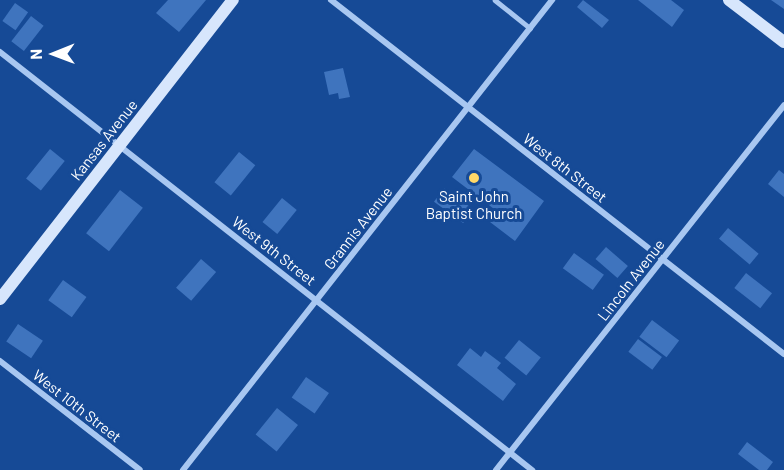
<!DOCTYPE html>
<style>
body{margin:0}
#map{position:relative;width:784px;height:470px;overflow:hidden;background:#164a96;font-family:Barlow,sans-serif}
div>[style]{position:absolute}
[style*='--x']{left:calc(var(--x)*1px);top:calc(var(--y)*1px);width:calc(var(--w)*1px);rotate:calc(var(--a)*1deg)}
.building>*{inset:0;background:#3f74be;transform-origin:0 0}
.lane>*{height:4.5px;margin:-2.25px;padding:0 2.25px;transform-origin:2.25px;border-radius:2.25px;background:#a8c7f1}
.street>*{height:6px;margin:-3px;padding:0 3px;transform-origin:3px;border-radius:3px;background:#a8c7f1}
.secondary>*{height:12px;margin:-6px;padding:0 6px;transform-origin:6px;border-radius:6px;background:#d7e6fc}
.dots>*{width:16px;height:16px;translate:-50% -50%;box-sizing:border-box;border:3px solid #164a96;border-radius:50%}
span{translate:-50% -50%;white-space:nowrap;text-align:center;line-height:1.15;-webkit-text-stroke:6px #164a96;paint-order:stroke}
.street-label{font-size:15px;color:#fff}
.poi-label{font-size:15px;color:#fff}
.north{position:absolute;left:24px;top:24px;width:60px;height:60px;-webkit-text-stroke:4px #164a96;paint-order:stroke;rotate:269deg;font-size:16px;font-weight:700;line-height:24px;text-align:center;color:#fff}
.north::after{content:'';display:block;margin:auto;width:21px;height:27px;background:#fff;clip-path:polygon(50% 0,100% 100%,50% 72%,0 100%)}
</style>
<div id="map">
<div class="building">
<i style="clip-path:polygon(168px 0,206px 0,179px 32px,156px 13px)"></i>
<i style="clip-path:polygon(583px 0,609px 20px,602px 28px,577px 7px)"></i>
<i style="clip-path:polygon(638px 0,671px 0,684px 10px,672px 27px)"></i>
<i style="clip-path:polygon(771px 0,784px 0,784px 9px)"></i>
<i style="left:15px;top:3px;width:16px;height:22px;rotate:35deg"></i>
<i style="left:31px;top:16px;width:16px;height:32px;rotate:38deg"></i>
<i style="clip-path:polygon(343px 68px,350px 97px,339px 99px,338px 93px,329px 95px,324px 72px)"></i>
<i style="left:50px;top:149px;width:19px;height:38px;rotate:39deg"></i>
<i style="clip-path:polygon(474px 149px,544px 201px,515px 241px,490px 222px,498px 212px,452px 177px)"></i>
<i style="left:239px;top:152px;width:21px;height:39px;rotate:39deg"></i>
<i style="clip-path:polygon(779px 170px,784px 174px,784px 197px,768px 184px)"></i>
<i style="left:444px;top:188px;width:36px;height:17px;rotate:36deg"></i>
<i style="left:120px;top:190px;width:29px;height:55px;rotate:38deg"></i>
<i style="left:282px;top:198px;width:19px;height:31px;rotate:39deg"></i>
<i style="left:728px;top:228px;width:40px;height:14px;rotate:40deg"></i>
<i style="left:606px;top:247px;width:29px;height:16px;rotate:41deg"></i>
<i style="left:574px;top:253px;width:37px;height:19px;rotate:36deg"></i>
<i style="left:201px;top:259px;width:20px;height:38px;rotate:41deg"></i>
<i style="left:746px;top:273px;width:33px;height:19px;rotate:38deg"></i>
<i style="left:63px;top:280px;width:29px;height:25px;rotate:36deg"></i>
<i style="left:652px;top:320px;width:34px;height:21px;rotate:37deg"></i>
<i style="left:18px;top:324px;width:30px;height:21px;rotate:34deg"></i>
<i style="left:638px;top:339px;width:30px;height:16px;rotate:37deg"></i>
<i style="left:519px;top:340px;width:28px;height:23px;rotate:39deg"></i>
<i style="clip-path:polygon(470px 348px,481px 357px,485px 351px,501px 363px,497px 368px,516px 384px,503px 401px,457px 365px)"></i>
<i style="left:306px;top:377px;width:28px;height:25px;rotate:35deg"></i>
<i style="left:277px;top:408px;width:27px;height:34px;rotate:39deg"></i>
<i style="clip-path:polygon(747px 442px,773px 462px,767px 470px,759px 470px,738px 454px)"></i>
</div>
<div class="lane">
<i style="--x:495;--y:0;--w:45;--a:38.7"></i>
</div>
<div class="street">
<i style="--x:331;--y:0;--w:575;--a:38.01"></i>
<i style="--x:0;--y:52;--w:677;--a:38.16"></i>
<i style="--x:0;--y:361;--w:177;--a:37.9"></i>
<i style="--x:183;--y:470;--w:598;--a:-51.86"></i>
<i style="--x:496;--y:470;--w:465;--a:-51.7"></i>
</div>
<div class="secondary">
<i style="--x:729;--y:0;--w:69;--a:37.4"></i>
<i style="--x:0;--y:299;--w:379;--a:-52.1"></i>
</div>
<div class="dots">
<i style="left:474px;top:178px;background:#ffd868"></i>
</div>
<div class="street-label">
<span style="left:104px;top:140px;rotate:-52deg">Kansas Avenue</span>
<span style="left:565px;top:168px;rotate:38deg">West 8th Street</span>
<span style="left:358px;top:228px;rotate:-52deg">Grannis Avenue</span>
<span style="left:274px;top:251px;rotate:38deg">West 9th Street</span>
<span style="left:631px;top:280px;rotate:-52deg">Lincoln Avenue</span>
<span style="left:77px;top:406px;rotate:38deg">West 10th Street</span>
</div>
<div class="poi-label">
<span style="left:474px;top:205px">Saint John<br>Baptist Church</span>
</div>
<div class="north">N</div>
</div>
